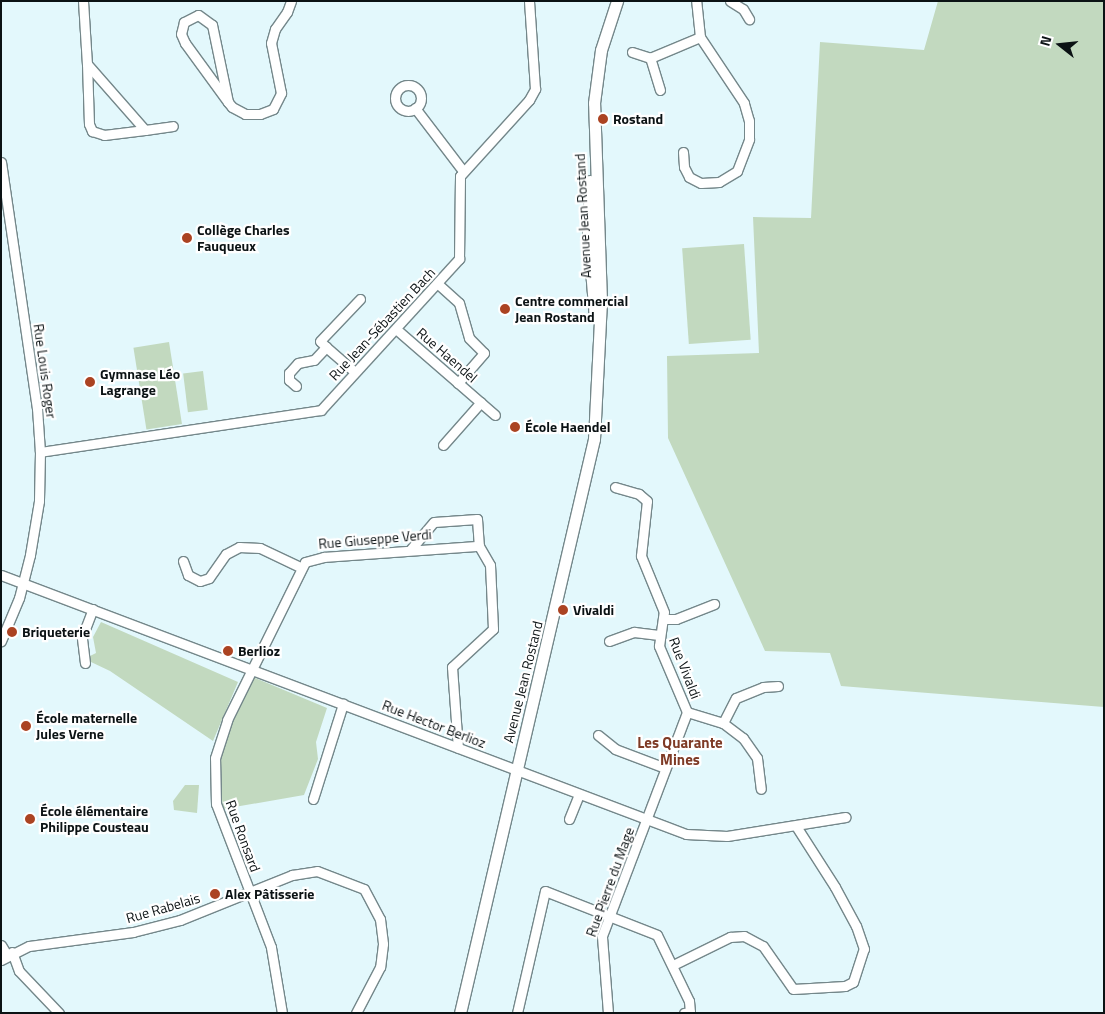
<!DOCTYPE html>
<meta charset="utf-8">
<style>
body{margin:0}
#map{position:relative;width:1105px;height:1014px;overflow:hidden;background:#e3f8fc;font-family:"Titillium Web",sans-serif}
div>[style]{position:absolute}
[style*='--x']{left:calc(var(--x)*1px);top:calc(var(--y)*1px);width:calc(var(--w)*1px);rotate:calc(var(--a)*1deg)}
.green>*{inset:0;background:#c2d9bf;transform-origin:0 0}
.roads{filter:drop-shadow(1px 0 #74878a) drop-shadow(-1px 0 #74878a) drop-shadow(0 1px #74878a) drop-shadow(0 -1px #74878a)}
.minor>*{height:9px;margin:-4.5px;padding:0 4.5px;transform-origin:4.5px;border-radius:4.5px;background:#fff}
.minor>.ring{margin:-4.5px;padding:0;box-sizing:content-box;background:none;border:9px solid #fff;border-radius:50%}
.tertiary>*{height:11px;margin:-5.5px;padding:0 5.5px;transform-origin:5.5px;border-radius:5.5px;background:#fff}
.dots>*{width:14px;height:14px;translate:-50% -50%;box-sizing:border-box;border:2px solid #fff;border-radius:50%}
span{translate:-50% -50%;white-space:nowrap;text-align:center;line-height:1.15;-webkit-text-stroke:4.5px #fff;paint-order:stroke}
.poi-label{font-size:14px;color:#0b1214;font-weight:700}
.left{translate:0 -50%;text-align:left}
.street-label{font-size:14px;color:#0b1214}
.neighbourhood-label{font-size:15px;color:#7e3a25;font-weight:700}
.frame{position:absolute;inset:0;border:2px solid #0b1214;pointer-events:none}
.north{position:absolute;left:1035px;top:20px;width:50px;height:50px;-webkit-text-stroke:4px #fff;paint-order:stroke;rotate:286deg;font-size:14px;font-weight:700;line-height:20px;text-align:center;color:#0b1214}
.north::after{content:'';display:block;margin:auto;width:18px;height:22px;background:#0b1214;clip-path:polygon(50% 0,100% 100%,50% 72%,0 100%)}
</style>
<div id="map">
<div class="green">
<i style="clip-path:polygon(938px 1px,1104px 1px,1104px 707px,841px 686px,830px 653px,765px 651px,668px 438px,667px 356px,759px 353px,753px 217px,811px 218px,820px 42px,924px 50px)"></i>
<i style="left:744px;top:244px;width:96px;height:62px;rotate:86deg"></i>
<i style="left:169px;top:342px;width:83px;height:36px;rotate:81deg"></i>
<i style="left:203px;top:371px;width:39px;height:20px;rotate:83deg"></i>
<i style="clip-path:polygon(101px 622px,238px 682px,213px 741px,110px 671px,91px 662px,90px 656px,96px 653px,93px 637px)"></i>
<i style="clip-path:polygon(253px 677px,327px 708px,316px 742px,318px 759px,304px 795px,223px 809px,219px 772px,223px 743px)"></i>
<i style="clip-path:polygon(185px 785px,199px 785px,197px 813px,174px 810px,173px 801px)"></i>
</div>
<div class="roads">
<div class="minor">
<i style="--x:83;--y:1;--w:63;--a:86.4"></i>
<i style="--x:87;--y:64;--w:88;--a:48.7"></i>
<i style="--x:145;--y:130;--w:28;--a:-8"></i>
<i style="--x:730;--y:1;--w:15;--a:32"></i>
<i style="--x:743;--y:9;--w:12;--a:59"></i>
<i style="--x:632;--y:52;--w:19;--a:18"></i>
<i style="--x:87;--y:64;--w:60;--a:88.1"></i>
<i style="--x:89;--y:124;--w:8;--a:67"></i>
<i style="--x:92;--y:131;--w:13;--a:18"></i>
<i style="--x:104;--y:135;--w:41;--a:-7"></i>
<i class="ring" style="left:395px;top:85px;width:17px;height:17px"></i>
<i style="--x:660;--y:90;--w:34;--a:-107"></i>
<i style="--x:650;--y:58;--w:54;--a:-22.8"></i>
<i style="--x:228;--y:102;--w:79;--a:-101.7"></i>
<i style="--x:212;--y:25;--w:17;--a:-144"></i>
<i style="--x:198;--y:15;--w:16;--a:153"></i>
<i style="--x:184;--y:22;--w:12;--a:104"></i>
<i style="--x:181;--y:34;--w:10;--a:66"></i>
<i style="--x:185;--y:43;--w:73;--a:53.9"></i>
<i style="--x:228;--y:102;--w:6;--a:51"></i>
<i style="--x:232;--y:107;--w:15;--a:28"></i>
<i style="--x:245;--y:114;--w:15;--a:0"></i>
<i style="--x:260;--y:114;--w:14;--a:-21"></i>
<i style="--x:273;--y:109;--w:18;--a:-63"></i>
<i style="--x:281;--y:93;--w:51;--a:-101.3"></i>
<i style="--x:271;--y:43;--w:15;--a:-74"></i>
<i style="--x:275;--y:29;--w:21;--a:-55"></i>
<i style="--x:287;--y:12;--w:12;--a:-70"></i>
<i style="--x:415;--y:108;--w:79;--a:52.7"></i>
<i style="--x:683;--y:152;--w:15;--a:86"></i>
<i style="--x:684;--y:167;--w:11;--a:63"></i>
<i style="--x:689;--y:177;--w:13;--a:27"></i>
<i style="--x:701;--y:183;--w:18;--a:-3"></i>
<i style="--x:719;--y:182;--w:21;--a:-31"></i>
<i style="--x:737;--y:171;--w:34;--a:-69"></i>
<i style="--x:749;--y:139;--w:18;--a:-90"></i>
<i style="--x:749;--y:121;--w:19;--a:-106"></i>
<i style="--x:744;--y:103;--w:79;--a:-123.7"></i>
<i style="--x:700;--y:37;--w:36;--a:-96"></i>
<i style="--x:1;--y:162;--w:249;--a:81.7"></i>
<i style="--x:37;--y:408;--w:44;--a:86.1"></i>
<i style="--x:40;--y:452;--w:49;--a:91.2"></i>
<i style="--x:39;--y:501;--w:55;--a:99.5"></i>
<i style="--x:30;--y:555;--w:44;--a:104.3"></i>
<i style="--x:19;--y:598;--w:47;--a:112.7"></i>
<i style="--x:438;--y:284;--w:28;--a:42"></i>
<i style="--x:459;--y:303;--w:36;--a:74"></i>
<i style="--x:469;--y:338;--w:21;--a:45"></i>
<i style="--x:484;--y:353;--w:40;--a:131"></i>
<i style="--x:396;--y:329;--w:131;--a:41"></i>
<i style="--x:326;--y:347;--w:38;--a:41"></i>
<i style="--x:296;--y:386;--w:9;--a:-139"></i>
<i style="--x:289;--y:380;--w:7;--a:-90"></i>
<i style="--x:289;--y:373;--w:13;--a:-48"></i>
<i style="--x:298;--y:363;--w:16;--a:-11"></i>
<i style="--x:314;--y:360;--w:18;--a:-47"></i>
<i style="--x:326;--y:347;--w:8;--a:-135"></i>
<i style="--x:320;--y:341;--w:58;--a:-46.4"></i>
<i style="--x:443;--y:445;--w:57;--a:-48.5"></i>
<i style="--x:40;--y:452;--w:284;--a:-8.5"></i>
<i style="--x:321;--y:410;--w:205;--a:-47.6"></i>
<i style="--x:459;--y:259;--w:83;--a:-89.3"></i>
<i style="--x:460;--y:176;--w:103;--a:-47.8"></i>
<i style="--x:529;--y:100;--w:13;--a:-61"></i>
<i style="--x:535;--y:89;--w:88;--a:-93.9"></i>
<i style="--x:411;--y:549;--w:35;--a:-50"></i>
<i style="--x:434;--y:522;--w:43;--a:-4"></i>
<i style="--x:477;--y:519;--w:27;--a:86"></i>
<i style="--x:479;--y:546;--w:22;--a:60"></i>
<i style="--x:490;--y:565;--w:64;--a:87.3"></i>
<i style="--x:493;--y:629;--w:56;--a:137.2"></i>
<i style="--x:452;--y:667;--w:81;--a:85.8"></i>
<i style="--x:183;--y:561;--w:15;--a:70"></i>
<i style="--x:188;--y:575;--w:13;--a:27"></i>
<i style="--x:200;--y:581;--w:9;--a:-18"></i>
<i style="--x:209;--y:578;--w:29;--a:-55"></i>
<i style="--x:226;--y:554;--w:15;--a:-28"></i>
<i style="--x:239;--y:547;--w:21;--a:3"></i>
<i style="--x:260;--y:548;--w:44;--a:25.4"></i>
<i style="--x:1;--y:575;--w:732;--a:20.71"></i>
<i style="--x:686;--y:834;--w:41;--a:2.8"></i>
<i style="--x:727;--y:836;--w:120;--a:-9.1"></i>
<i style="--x:663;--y:619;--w:13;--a:0"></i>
<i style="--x:676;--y:619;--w:41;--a:-21.5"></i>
<i style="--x:609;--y:641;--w:27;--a:-20"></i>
<i style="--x:634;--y:632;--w:25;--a:7"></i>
<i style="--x:85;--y:663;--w:26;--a:-97"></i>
<i style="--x:82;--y:637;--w:30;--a:-69"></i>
<i style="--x:687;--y:712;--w:38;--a:17"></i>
<i style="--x:723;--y:723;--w:25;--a:37"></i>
<i style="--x:743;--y:738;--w:24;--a:55"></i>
<i style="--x:757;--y:758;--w:31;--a:83"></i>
<i style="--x:723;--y:723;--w:28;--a:-63"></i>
<i style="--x:736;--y:698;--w:29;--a:-22"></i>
<i style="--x:763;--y:687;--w:15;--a:-4"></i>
<i style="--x:598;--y:735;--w:22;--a:39"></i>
<i style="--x:615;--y:749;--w:53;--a:20.8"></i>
<i style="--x:313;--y:799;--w:100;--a:-72.5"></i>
<i style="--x:569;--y:819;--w:27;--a:-68"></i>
<i style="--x:1;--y:945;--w:12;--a:59"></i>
<i style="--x:12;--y:952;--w:20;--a:70"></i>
<i style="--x:19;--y:971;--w:58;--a:46.4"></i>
<i style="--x:1;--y:960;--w:31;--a:-27"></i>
<i style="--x:29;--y:946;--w:105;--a:-7.7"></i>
<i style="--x:133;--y:932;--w:49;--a:-14.3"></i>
<i style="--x:180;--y:920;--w:121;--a:-21.9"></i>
<i style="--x:292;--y:875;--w:25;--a:-9"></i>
<i style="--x:317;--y:871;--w:50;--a:21"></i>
<i style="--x:364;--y:889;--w:34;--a:62"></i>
<i style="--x:380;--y:919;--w:25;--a:83"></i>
<i style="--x:383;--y:944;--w:23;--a:97"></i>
<i style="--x:380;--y:967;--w:52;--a:117.6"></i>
<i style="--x:673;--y:965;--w:64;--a:-26.2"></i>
<i style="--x:730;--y:937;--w:14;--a:-4"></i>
<i style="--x:744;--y:936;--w:21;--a:28"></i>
<i style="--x:763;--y:946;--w:52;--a:55.1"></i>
<i style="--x:793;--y:989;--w:52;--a:-3.3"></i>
<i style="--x:845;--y:986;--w:9;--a:-27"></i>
<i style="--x:853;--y:982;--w:35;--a:-72"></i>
<i style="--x:864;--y:949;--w:24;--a:-109"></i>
<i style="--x:856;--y:926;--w:44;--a:-118.3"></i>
<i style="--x:835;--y:887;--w:72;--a:-122.6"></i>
<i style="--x:282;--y:1013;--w:67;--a:-99.5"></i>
<i style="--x:271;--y:947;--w:153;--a:-111"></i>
<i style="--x:216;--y:804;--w:46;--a:-91.2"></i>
<i style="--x:215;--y:758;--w:40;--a:-72"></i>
<i style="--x:227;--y:720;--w:176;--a:-63.7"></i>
<i style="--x:305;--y:562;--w:20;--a:-15"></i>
<i style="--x:324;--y:557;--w:155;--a:-4.1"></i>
<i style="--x:517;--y:1013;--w:125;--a:-77.1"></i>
<i style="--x:545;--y:891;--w:120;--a:21.4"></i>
<i style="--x:657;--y:935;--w:73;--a:64.1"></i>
<i style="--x:689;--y:1001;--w:11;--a:85"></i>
<i style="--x:690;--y:1012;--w:6;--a:171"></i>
<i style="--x:608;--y:1013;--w:77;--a:-94.5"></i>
<i style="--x:602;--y:936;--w:240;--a:-69.2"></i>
<i style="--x:687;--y:712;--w:72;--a:-113"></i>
<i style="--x:659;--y:646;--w:34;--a:-82"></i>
<i style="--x:664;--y:612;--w:61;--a:-112.3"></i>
<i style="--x:641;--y:556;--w:55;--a:-83.8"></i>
<i style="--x:647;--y:501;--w:11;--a:-139"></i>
<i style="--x:639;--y:494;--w:25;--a:-164"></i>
</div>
<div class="tertiary">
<i style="--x:590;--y:181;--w:53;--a:92.2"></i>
<i style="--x:588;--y:234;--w:83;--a:85.2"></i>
<i style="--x:460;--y:1013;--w:589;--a:-76.86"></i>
<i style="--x:594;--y:439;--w:138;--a:-87.1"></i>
<i style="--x:601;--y:301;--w:198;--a:-92"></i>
<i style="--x:594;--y:103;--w:53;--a:-82.5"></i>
<i style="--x:601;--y:50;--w:52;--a:-71.9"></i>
</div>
</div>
<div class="dots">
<i style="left:603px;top:119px;background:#ab4322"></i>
<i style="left:187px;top:238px;background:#ab4322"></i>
<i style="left:505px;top:309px;background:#ab4322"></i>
<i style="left:90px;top:382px;background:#ab4322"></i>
<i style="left:515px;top:427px;background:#ab4322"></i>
<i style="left:563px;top:610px;background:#ab4322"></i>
<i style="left:12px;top:632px;background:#ab4322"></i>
<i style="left:228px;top:651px;background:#ab4322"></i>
<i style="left:26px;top:726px;background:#ab4322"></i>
<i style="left:30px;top:819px;background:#ab4322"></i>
<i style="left:215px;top:894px;background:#ab4322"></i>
</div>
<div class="poi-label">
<span class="left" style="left:613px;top:119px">Rostand</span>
<span class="left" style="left:197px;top:238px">Collège Charles<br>Fauqueux</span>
<span class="left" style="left:515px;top:309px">Centre commercial<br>Jean Rostand</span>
<span class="left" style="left:100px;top:382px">Gymnase Léo<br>Lagrange</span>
<span class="left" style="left:525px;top:427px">École Haendel</span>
<span class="left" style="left:573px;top:610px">Vivaldi</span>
<span class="left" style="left:22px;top:632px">Briqueterie</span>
<span class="left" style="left:238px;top:651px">Berlioz</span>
<span class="left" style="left:36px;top:726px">École maternelle<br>Jules Verne</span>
<span class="left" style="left:40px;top:819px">École élémentaire<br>Philippe Cousteau</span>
<span class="left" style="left:225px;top:894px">Alex Pâtisserie</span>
</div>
<div class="street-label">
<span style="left:583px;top:216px;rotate:-93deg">Avenue Jean Rostand</span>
<span style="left:382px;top:324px;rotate:-47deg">Rue Jean-Sébastien Bach</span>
<span style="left:447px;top:355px;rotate:41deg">Rue Haendel</span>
<span style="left:45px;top:371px;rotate:82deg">Rue Louis Roger</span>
<span style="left:375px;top:539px;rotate:-5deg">Rue Giuseppe Verdi</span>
<span style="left:685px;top:668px;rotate:69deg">Rue Vivaldi</span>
<span style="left:523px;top:682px;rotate:-76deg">Avenue Jean Rostand</span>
<span style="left:434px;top:724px;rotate:21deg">Rue Hector Berlioz</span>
<span style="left:243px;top:836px;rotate:70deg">Rue Ronsard</span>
<span style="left:610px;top:882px;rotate:-70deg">Rue Pierre du Mage</span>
<span style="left:163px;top:908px;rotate:-16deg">Rue Rabelais</span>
</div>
<div class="neighbourhood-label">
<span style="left:680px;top:751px">Les Quarante<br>Mines</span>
</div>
<div class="frame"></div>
<div class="north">N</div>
</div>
